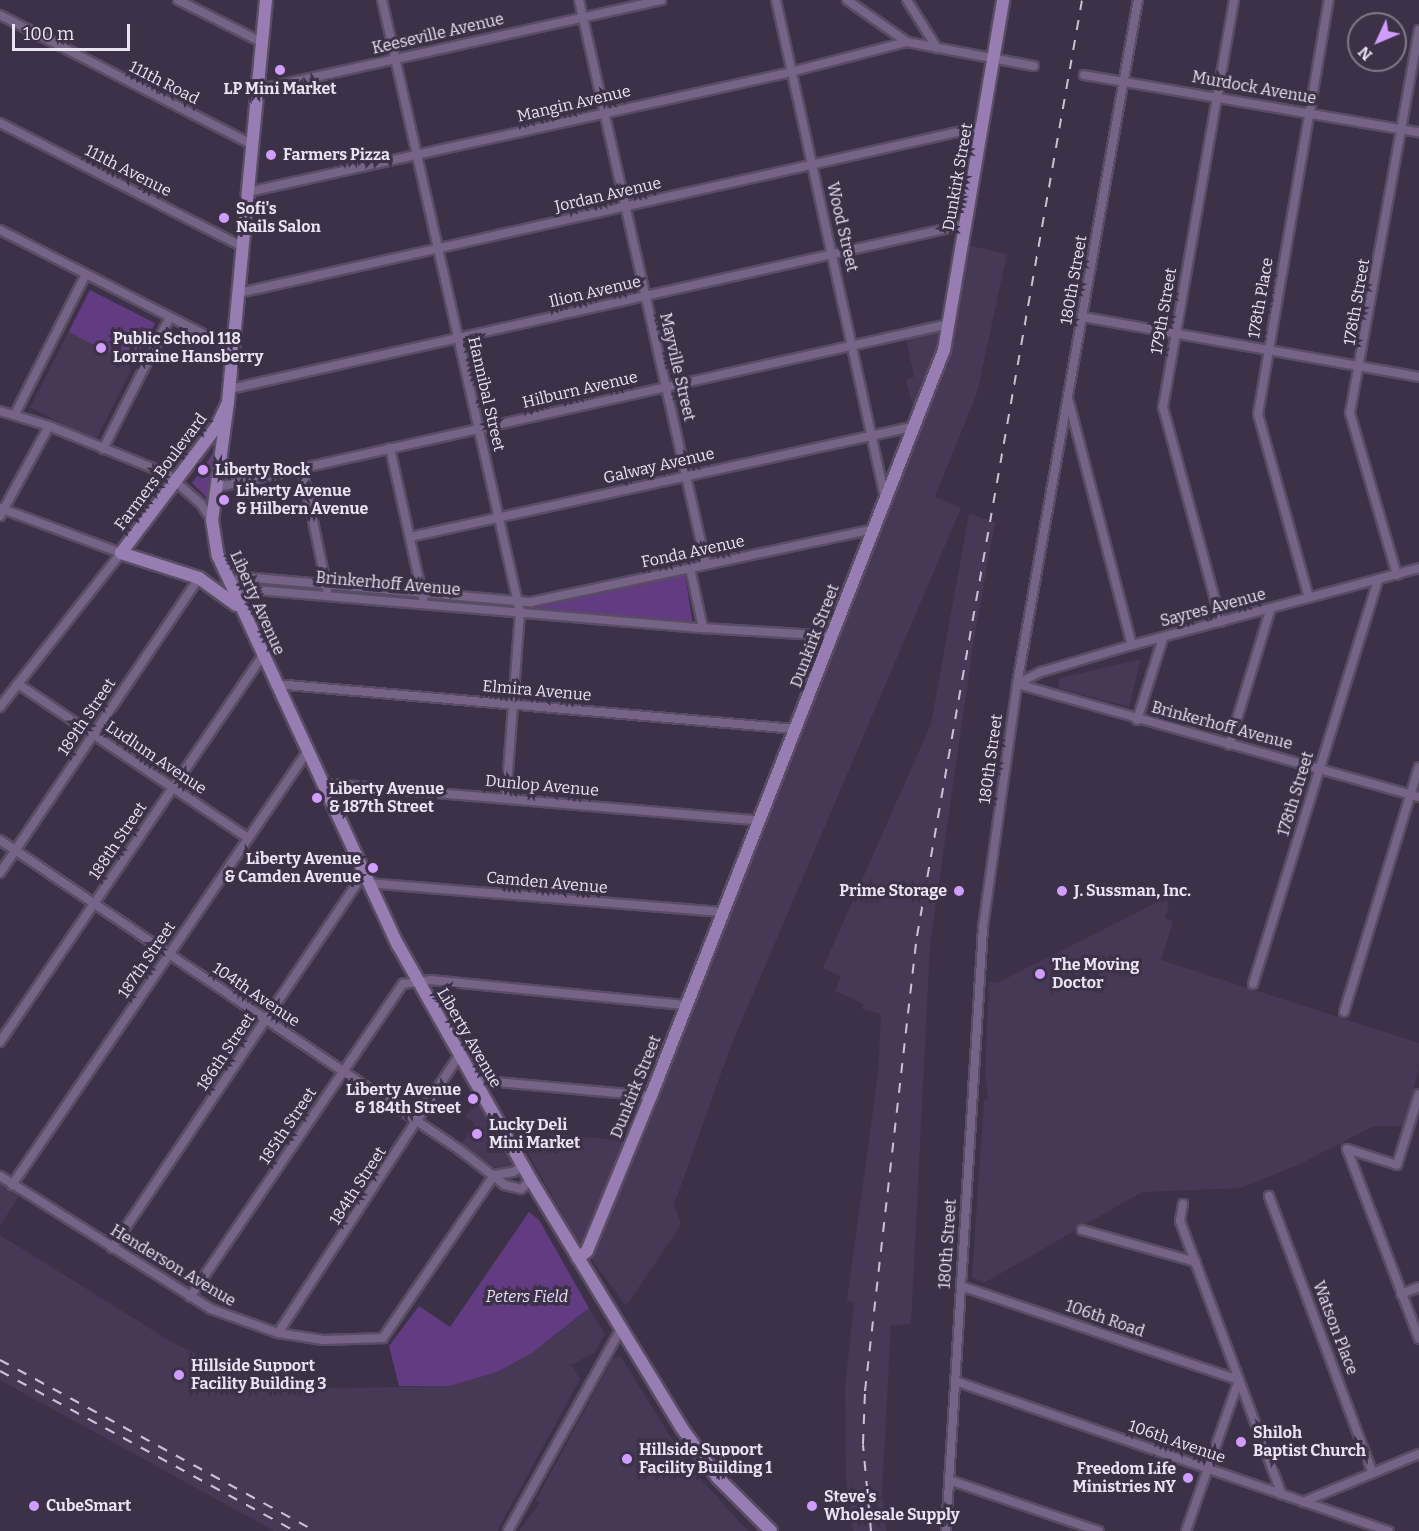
<!DOCTYPE html>
<style>
body{margin:0}
#map{position:relative;width:1419px;height:1531px;overflow:hidden;background:#3c3147;font-family:Bitter,serif}
div>[style]{position:absolute}
[style*='--x']{left:calc(var(--x)*1px);top:calc(var(--y)*1px);width:calc(var(--w)*1px);rotate:calc(var(--a)*1deg)}
.built>*{inset:0;background:#473955;transform-origin:0 0}
.green>*{inset:0;background:#623c82;transform-origin:0 0}
.roads{filter:drop-shadow(2px 0 #584d62) drop-shadow(-2px 0 #584d62) drop-shadow(0 2px #584d62) drop-shadow(0 -2px #584d62)}
.street>*{height:8px;margin:-4px;padding:0 4px;transform-origin:4px;border-radius:4px;background:#756486}
.secondary>*{height:12px;margin:-6px;padding:0 6px;transform-origin:6px;border-radius:6px;background:#987db2}
.rail>*{height:2px;margin-top:-1px;transform-origin:0;background:repeating-linear-gradient(90deg,#cac2d2 0 10px,transparent 0 20px)}
.dots>*{width:16px;height:16px;translate:-50% -50%;box-sizing:border-box;border:3px solid #3c3147;border-radius:50%}
span{translate:-50% -50%;white-space:nowrap;text-align:center;line-height:1.15;-webkit-text-stroke:6px #3c3147;paint-order:stroke}
.street-label{font-size:16px;color:#eae3f2}
.poi-label{font-size:16px;color:#eae3f2;font-weight:700}
.left{translate:0 -50%;text-align:left}
.right{translate:-100% -50%;text-align:right}
.park-label{font-size:16px;color:#e9dff4;font-style:italic}
.north{position:absolute;left:1347px;top:12px;width:60px;height:60px;box-sizing:border-box;background:#3c3147;border:2px solid #82788b;border-radius:50%;rotate:226deg;font-size:16px;font-weight:700;line-height:24px;text-align:center;color:#eae3f2}
.north::after{content:'';display:block;margin:auto;width:21px;height:27px;background:#d09dfe;clip-path:polygon(50% 0,100% 100%,50% 72%,0 100%)}
.scale{position:absolute;left:12px;top:24px;width:118px;height:27px;box-sizing:border-box;border:3px solid #eae3f2;border-top:0;padding-left:8px;font-size:18px;line-height:21px;white-space:nowrap;color:#eae3f2;-webkit-text-stroke:4px #3c3147;paint-order:stroke}
</style>
<div id="map">
<div class="built">
<i style="clip-path:polygon(957px 243px,1007px 254px,977px 393px,935px 497px,961px 508px,730px 1048px,674px 1205px,681px 1225px,626px 1306px,576px 1238px,515px 1130px,625px 1141px,915px 415px,906px 380px,914px 377px,904px 328px,944px 320px)"></i>
<i style="left:90px;top:290px;width:73px;height:132px;rotate:27deg"></i>
<i style="clip-path:polygon(969px 514px,995px 522px,974px 639px,930px 945px,911px 1324px,891px 1325px,882px 1492px,886px 1531px,853px 1531px,846px 1482px,845px 1388px,854px 1304px,847px 1300px,878px 1074px,881px 1014px,862px 1009px,864px 1004px,835px 991px,841px 977px,823px 968px,931px 724px)"></i>
<i style="clip-path:polygon(1141px 659px,1129px 707px,1058px 688px,1060px 678px)"></i>
<i style="clip-path:polygon(1172px 895px,1165px 918px,1173px 921px,1161px 960px,1419px 1043px,1419px 1065px,1406px 1126px,1374px 1126px,1298px 1165px,1241px 1188px,1142px 1192px,984px 1283px,972px 1278px,984px 1100px,988px 1098px,985px 1075px,989px 981px,997px 983px)"></i>
<i style="clip-path:polygon(479px 1103px,514px 1167px,500px 1170px,461px 1144px,475px 1124px,465px 1116px)"></i>
<i style="clip-path:polygon(0 1183px,19px 1196px,0 1226px)"></i>
<i style="clip-path:polygon(0 1235px,175px 1344px,239px 1373px,267px 1379px,336px 1388px,449px 1386px,546px 1343px,589px 1308px,605px 1334px,594px 1353px,571px 1365px,580px 1379px,497px 1531px,274px 1531px,0 1380px)"></i>
<i style="clip-path:polygon(621px 1357px,688px 1465px,748px 1531px,519px 1531px,540px 1503px,536px 1500px,613px 1358px)"></i>
</div>
<div class="green">
<i style="left:90px;top:290px;width:73px;height:47px;rotate:27deg"></i>
<i style="clip-path:polygon(218px 446px,211px 479px,208px 499px,192px 483px)"></i>
<i style="clip-path:polygon(685px 575px,693px 625px,529px 609px)"></i>
<i style="clip-path:polygon(529px 1212px,539px 1220px,589px 1308px,532px 1353px,497px 1372px,449px 1386px,399px 1386px,389px 1346px,419px 1306px,450px 1327px)"></i>
</div>
<div class="roads">
<div class="street">
<i style="--x:178;--y:0;--w:93;--a:26.8"></i>
<i style="--x:382;--y:0;--w:627;--a:77.29"></i>
<i style="--x:520;--y:612;--w:187;--a:94.3"></i>
<i style="--x:579;--y:0;--w:579;--a:77.33"></i>
<i style="--x:776;--y:0;--w:510;--a:77.65"></i>
<i style="--x:847;--y:0;--w:73;--a:35"></i>
<i style="--x:907;--y:42;--w:129;--a:10.7"></i>
<i style="--x:907;--y:0;--w:57;--a:58"></i>
<i style="--x:0;--y:15;--w:282;--a:27.2"></i>
<i style="--x:1084;--y:75;--w:340;--a:9.7"></i>
<i style="--x:256;--y:90;--w:415;--a:-12.5"></i>
<i style="--x:0;--y:123;--w:273;--a:27"></i>
<i style="--x:248;--y:192;--w:548;--a:-12.44"></i>
<i style="--x:783;--y:74;--w:128;--a:-14.5"></i>
<i style="--x:0;--y:230;--w:263;--a:27.1"></i>
<i style="--x:239;--y:293;--w:763;--a:-12.63"></i>
<i style="--x:1083;--y:317;--w:341;--a:10.1"></i>
<i style="--x:230;--y:389;--w:755;--a:-12.62"></i>
<i style="--x:1069;--y:402;--w:251;--a:75.5"></i>
<i style="--x:0;--y:411;--w:51;--a:17"></i>
<i style="--x:49;--y:426;--w:127;--a:22.1"></i>
<i style="--x:167;--y:474;--w:45;--a:41.4"></i>
<i style="--x:201;--y:504;--w:18;--a:56"></i>
<i style="--x:15;--y:414;--w:157;--a:-63.1"></i>
<i style="--x:390;--y:448;--w:154;--a:77.6"></i>
<i style="--x:103;--y:449;--w:148;--a:-63.1"></i>
<i style="--x:302;--y:468;--w:124;--a:78.3"></i>
<i style="--x:218;--y:487;--w:749;--a:-12.57"></i>
<i style="--x:0;--y:508;--w:129;--a:20.4"></i>
<i style="--x:121;--y:553;--w:196;--a:128.2"></i>
<i style="--x:0;--y:516;--w:102;--a:-61.4"></i>
<i style="--x:410;--y:537;--w:518;--a:-12.37"></i>
<i style="--x:690;--y:568;--w:61;--a:77.8"></i>
<i style="--x:1397;--y:575;--w:169;--a:-106.2"></i>
<i style="--x:1350;--y:413;--w:389;--a:-79.8"></i>
<i style="--x:231;--y:583;--w:13;--a:-27"></i>
<i style="--x:243;--y:577;--w:289;--a:5"></i>
<i style="--x:531;--y:602;--w:350;--a:-12"></i>
<i style="--x:231;--y:583;--w:14;--a:25"></i>
<i style="--x:244;--y:589;--w:461;--a:4.9"></i>
<i style="--x:703;--y:628;--w:130;--a:3.5"></i>
<i style="--x:1309;--y:598;--w:191;--a:-105.5"></i>
<i style="--x:1258;--y:414;--w:420;--a:-80.3"></i>
<i style="--x:1221;--y:622;--w:223;--a:-105.1"></i>
<i style="--x:1163;--y:407;--w:413;--a:-80.1"></i>
<i style="--x:18;--y:684;--w:277;--a:33.8"></i>
<i style="--x:275;--y:684;--w:523;--a:4.94"></i>
<i style="--x:1017;--y:684;--w:27;--a:-27"></i>
<i style="--x:1041;--y:672;--w:95;--a:-16.5"></i>
<i style="--x:1132;--y:645;--w:297;--a:-15"></i>
<i style="--x:1017;--y:684;--w:418;--a:15.7"></i>
<i style="--x:1137;--y:720;--w:86;--a:-72.4"></i>
<i style="--x:1229;--y:745;--w:143;--a:-73"></i>
<i style="--x:321;--y:783;--w:441;--a:4.9"></i>
<i style="--x:0;--y:840;--w:555;--a:33.98"></i>
<i style="--x:460;--y:1150;--w:57;--a:37.9"></i>
<i style="--x:505;--y:1185;--w:16;--a:14"></i>
<i style="--x:521;--y:1189;--w:13;--a:-42"></i>
<i style="--x:0;--y:873;--w:356;--a:-56"></i>
<i style="--x:368;--y:883;--w:357;--a:4.7"></i>
<i style="--x:1253;--y:984;--w:424;--a:-72.8"></i>
<i style="--x:1344;--y:1012;--w:256;--a:-73"></i>
<i style="--x:0;--y:1042;--w:467;--a:-55.8"></i>
<i style="--x:475;--y:1080;--w:177;--a:5.2"></i>
<i style="--x:1347;--y:1149;--w:203;--a:69.2"></i>
<i style="--x:1347;--y:1149;--w:52;--a:17.7"></i>
<i style="--x:1397;--y:1165;--w:74;--a:-72.8"></i>
<i style="--x:494;--y:1175;--w:19;--a:-9"></i>
<i style="--x:513;--y:1172;--w:12;--a:-31"></i>
<i style="--x:0;--y:1176;--w:249;--a:32.2"></i>
<i style="--x:211;--y:1309;--w:71;--a:19.7"></i>
<i style="--x:278;--y:1333;--w:46;--a:8.8"></i>
<i style="--x:323;--y:1340;--w:60;--a:-1.9"></i>
<i style="--x:383;--y:1338;--w:197;--a:-55.7"></i>
<i style="--x:12;--y:1185;--w:524;--a:-55.73"></i>
<i style="--x:1269;--y:1196;--w:294;--a:69.5"></i>
<i style="--x:1183;--y:1204;--w:17;--a:100"></i>
<i style="--x:1180;--y:1221;--w:292;--a:69.6"></i>
<i style="--x:1082;--y:1230;--w:118;--a:15.7"></i>
<i style="--x:112;--y:1248;--w:452;--a:-56.1"></i>
<i style="--x:961;--y:1286;--w:293;--a:18.7"></i>
<i style="--x:1401;--y:1294;--w:19;--a:-21"></i>
<i style="--x:190;--y:1297;--w:379;--a:-55.8"></i>
<i style="--x:403;--y:984;--w:27;--a:-8"></i>
<i style="--x:430;--y:980;--w:258;--a:5.6"></i>
<i style="--x:278;--y:1333;--w:333;--a:-56.9"></i>
<i style="--x:955;--y:1381;--w:459;--a:19.1"></i>
<i style="--x:949;--y:1480;--w:158;--a:18.8"></i>
<i style="--x:1303;--y:1502;--w:126;--a:-22.5"></i>
<i style="--x:508;--y:1531;--w:231;--a:-60.8"></i>
<i style="--x:946;--y:1531;--w:605;--a:-86.49"></i>
<i style="--x:983;--y:927;--w:245;--a:-82"></i>
<i style="--x:1017;--y:684;--w:695;--a:-79.97"></i>
<i style="--x:1186;--y:1531;--w:160;--a:-70.7"></i>
</div>
<div class="secondary">
<i style="--x:228;--y:402;--w:119;--a:97.7"></i>
<i style="--x:212;--y:520;--w:36;--a:81"></i>
<i style="--x:218;--y:556;--w:429;--a:65.2"></i>
<i style="--x:398;--y:945;--w:270;--a:60.5"></i>
<i style="--x:531;--y:1180;--w:289;--a:58.7"></i>
<i style="--x:681;--y:1427;--w:63;--a:54"></i>
<i style="--x:718;--y:1478;--w:75;--a:45"></i>
<i style="--x:236;--y:605;--w:46;--a:-143.9"></i>
<i style="--x:199;--y:578;--w:82;--a:-162.2"></i>
<i style="--x:121;--y:553;--w:159;--a:-52.9"></i>
<i style="--x:217;--y:426;--w:26;--a:-65"></i>
<i style="--x:228;--y:402;--w:404;--a:-84.6"></i>
<i style="--x:578;--y:1258;--w:11;--a:-38"></i>
<i style="--x:587;--y:1251;--w:168;--a:-67.6"></i>
<i style="--x:651;--y:1096;--w:801;--a:-68.56"></i>
<i style="--x:944;--y:350;--w:355;--a:-80.4"></i>
</div>
</div>
<div class="rail">
<i style="--x:0;--y:1360;--w:358;--a:28.5"></i>
<i style="--x:0;--y:1371;--w:336;--a:28.5"></i>
<i style="--x:871;--y:1531;--w:87;--a:-95.3"></i>
<i style="--x:863;--y:1444;--w:53;--a:-87.8"></i>
<i style="--x:865;--y:1391;--w:458;--a:-83.5"></i>
<i style="--x:917;--y:936;--w:950;--a:-80"></i>
</div>
<div class="dots">
<i style="left:280px;top:70px;background:#d09dfe"></i>
<i style="left:271px;top:155px;background:#d09dfe"></i>
<i style="left:224px;top:218px;background:#d09dfe"></i>
<i style="left:101px;top:348px;background:#d09dfe"></i>
<i style="left:203px;top:470px;background:#d09dfe"></i>
<i style="left:224px;top:500px;background:#d09dfe"></i>
<i style="left:317px;top:798px;background:#d09dfe"></i>
<i style="left:373px;top:868px;background:#d09dfe"></i>
<i style="left:959px;top:891px;background:#d09dfe"></i>
<i style="left:1062px;top:891px;background:#d09dfe"></i>
<i style="left:1040px;top:974px;background:#d09dfe"></i>
<i style="left:473px;top:1099px;background:#d09dfe"></i>
<i style="left:477px;top:1134px;background:#d09dfe"></i>
<i style="left:179px;top:1375px;background:#d09dfe"></i>
<i style="left:1241px;top:1442px;background:#d09dfe"></i>
<i style="left:627px;top:1459px;background:#d09dfe"></i>
<i style="left:1188px;top:1478px;background:#d09dfe"></i>
<i style="left:34px;top:1506px;background:#d09dfe"></i>
<i style="left:812px;top:1506px;background:#d09dfe"></i>
</div>
<div class="street-label">
<span style="left:438px;top:34px;rotate:-13deg">Keeseville Avenue</span>
<span style="left:164px;top:83px;rotate:27deg">111th Road</span>
<span style="left:1254px;top:88px;rotate:10deg">Murdock Avenue</span>
<span style="left:574px;top:104px;rotate:-13deg">Mangin Avenue</span>
<span style="left:128px;top:171px;rotate:27deg">111th Avenue</span>
<span style="left:958px;top:177px;rotate:-80deg">Dunkirk Street</span>
<span style="left:608px;top:195px;rotate:-13deg">Jordan Avenue</span>
<span style="left:842px;top:227px;rotate:77deg">Wood Street</span>
<span style="left:1074px;top:280px;rotate:-80deg">180th Street</span>
<span style="left:595px;top:292px;rotate:-13deg">Ilion Avenue</span>
<span style="left:1261px;top:298px;rotate:-80deg">178th Place</span>
<span style="left:1357px;top:302px;rotate:-80deg">178th Street</span>
<span style="left:1164px;top:311px;rotate:-80deg">179th Street</span>
<span style="left:677px;top:367px;rotate:77deg">Mayville Street</span>
<span style="left:580px;top:390px;rotate:-13deg">Hilburn Avenue</span>
<span style="left:486px;top:394px;rotate:77deg">Hannibal Street</span>
<span style="left:659px;top:466px;rotate:-13deg">Galway Avenue</span>
<span style="left:161px;top:472px;rotate:-53deg">Farmers Boulevard</span>
<span style="left:693px;top:552px;rotate:-12deg">Fonda Avenue</span>
<span style="left:388px;top:584px;rotate:5deg">Brinkerhoff Avenue</span>
<span style="left:257px;top:603px;rotate:66deg">Liberty Avenue</span>
<span style="left:1213px;top:608px;rotate:-15deg">Sayres Avenue</span>
<span style="left:815px;top:636px;rotate:-69deg">Dunkirk Street</span>
<span style="left:537px;top:691px;rotate:5deg">Elmira Avenue</span>
<span style="left:87px;top:717px;rotate:-56deg">189th Street</span>
<span style="left:1222px;top:726px;rotate:15deg">Brinkerhoff Avenue</span>
<span style="left:156px;top:758px;rotate:34deg">Ludlum Avenue</span>
<span style="left:991px;top:759px;rotate:-82deg">180th Street</span>
<span style="left:542px;top:786px;rotate:5deg">Dunlop Avenue</span>
<span style="left:1296px;top:794px;rotate:-73deg">178th Street</span>
<span style="left:118px;top:841px;rotate:-56deg">188th Street</span>
<span style="left:547px;top:883px;rotate:5deg">Camden Avenue</span>
<span style="left:147px;top:960px;rotate:-56deg">187th Street</span>
<span style="left:256px;top:995px;rotate:34deg">104th Avenue</span>
<span style="left:469px;top:1038px;rotate:60deg">Liberty Avenue</span>
<span style="left:226px;top:1052px;rotate:-56deg">186th Street</span>
<span style="left:636px;top:1087px;rotate:-68deg">Dunkirk Street</span>
<span style="left:288px;top:1126px;rotate:-56deg">185th Street</span>
<span style="left:358px;top:1186px;rotate:-57deg">184th Street</span>
<span style="left:948px;top:1244px;rotate:-86deg">180th Street</span>
<span style="left:173px;top:1266px;rotate:31deg">Henderson Avenue</span>
<span style="left:1105px;top:1319px;rotate:19deg">106th Road</span>
<span style="left:1335px;top:1328px;rotate:69deg">Watson Place</span>
<span style="left:1177px;top:1442px;rotate:19deg">106th Avenue</span>
</div>
<div class="poi-label">
<span style="left:280px;top:89px">LP Mini Market</span>
<span class="left" style="left:283px;top:155px">Farmers Pizza</span>
<span class="left" style="left:236px;top:218px">Sofi's<br>Nails Salon</span>
<span class="left" style="left:113px;top:348px">Public School 118<br>Lorraine Hansberry</span>
<span class="left" style="left:215px;top:470px">Liberty Rock</span>
<span class="left" style="left:236px;top:500px">Liberty Avenue<br>&amp; Hilbern Avenue</span>
<span class="left" style="left:329px;top:798px">Liberty Avenue<br>&amp; 187th Street</span>
<span class="right" style="left:361px;top:868px">Liberty Avenue<br>&amp; Camden Avenue</span>
<span class="right" style="left:947px;top:891px">Prime Storage</span>
<span class="left" style="left:1074px;top:891px">J. Sussman, Inc.</span>
<span class="left" style="left:1052px;top:974px">The Moving<br>Doctor</span>
<span class="right" style="left:461px;top:1099px">Liberty Avenue<br>&amp; 184th Street</span>
<span class="left" style="left:489px;top:1134px">Lucky Deli<br>Mini Market</span>
<span class="left" style="left:191px;top:1375px">Hillside Support<br>Facility Building 3</span>
<span class="left" style="left:1253px;top:1442px">Shiloh<br>Baptist Church</span>
<span class="left" style="left:639px;top:1459px">Hillside Support<br>Facility Building 1</span>
<span class="right" style="left:1176px;top:1478px">Freedom Life<br>Ministries NY</span>
<span class="left" style="left:824px;top:1506px">Steve's<br>Wholesale Supply</span>
<span class="left" style="left:46px;top:1506px">CubeSmart</span>
</div>
<div class="park-label">
<span style="left:527px;top:1297px">Peters Field</span>
</div>
<div class="north">N</div>
<div class="scale">100 m</div>
</div>
